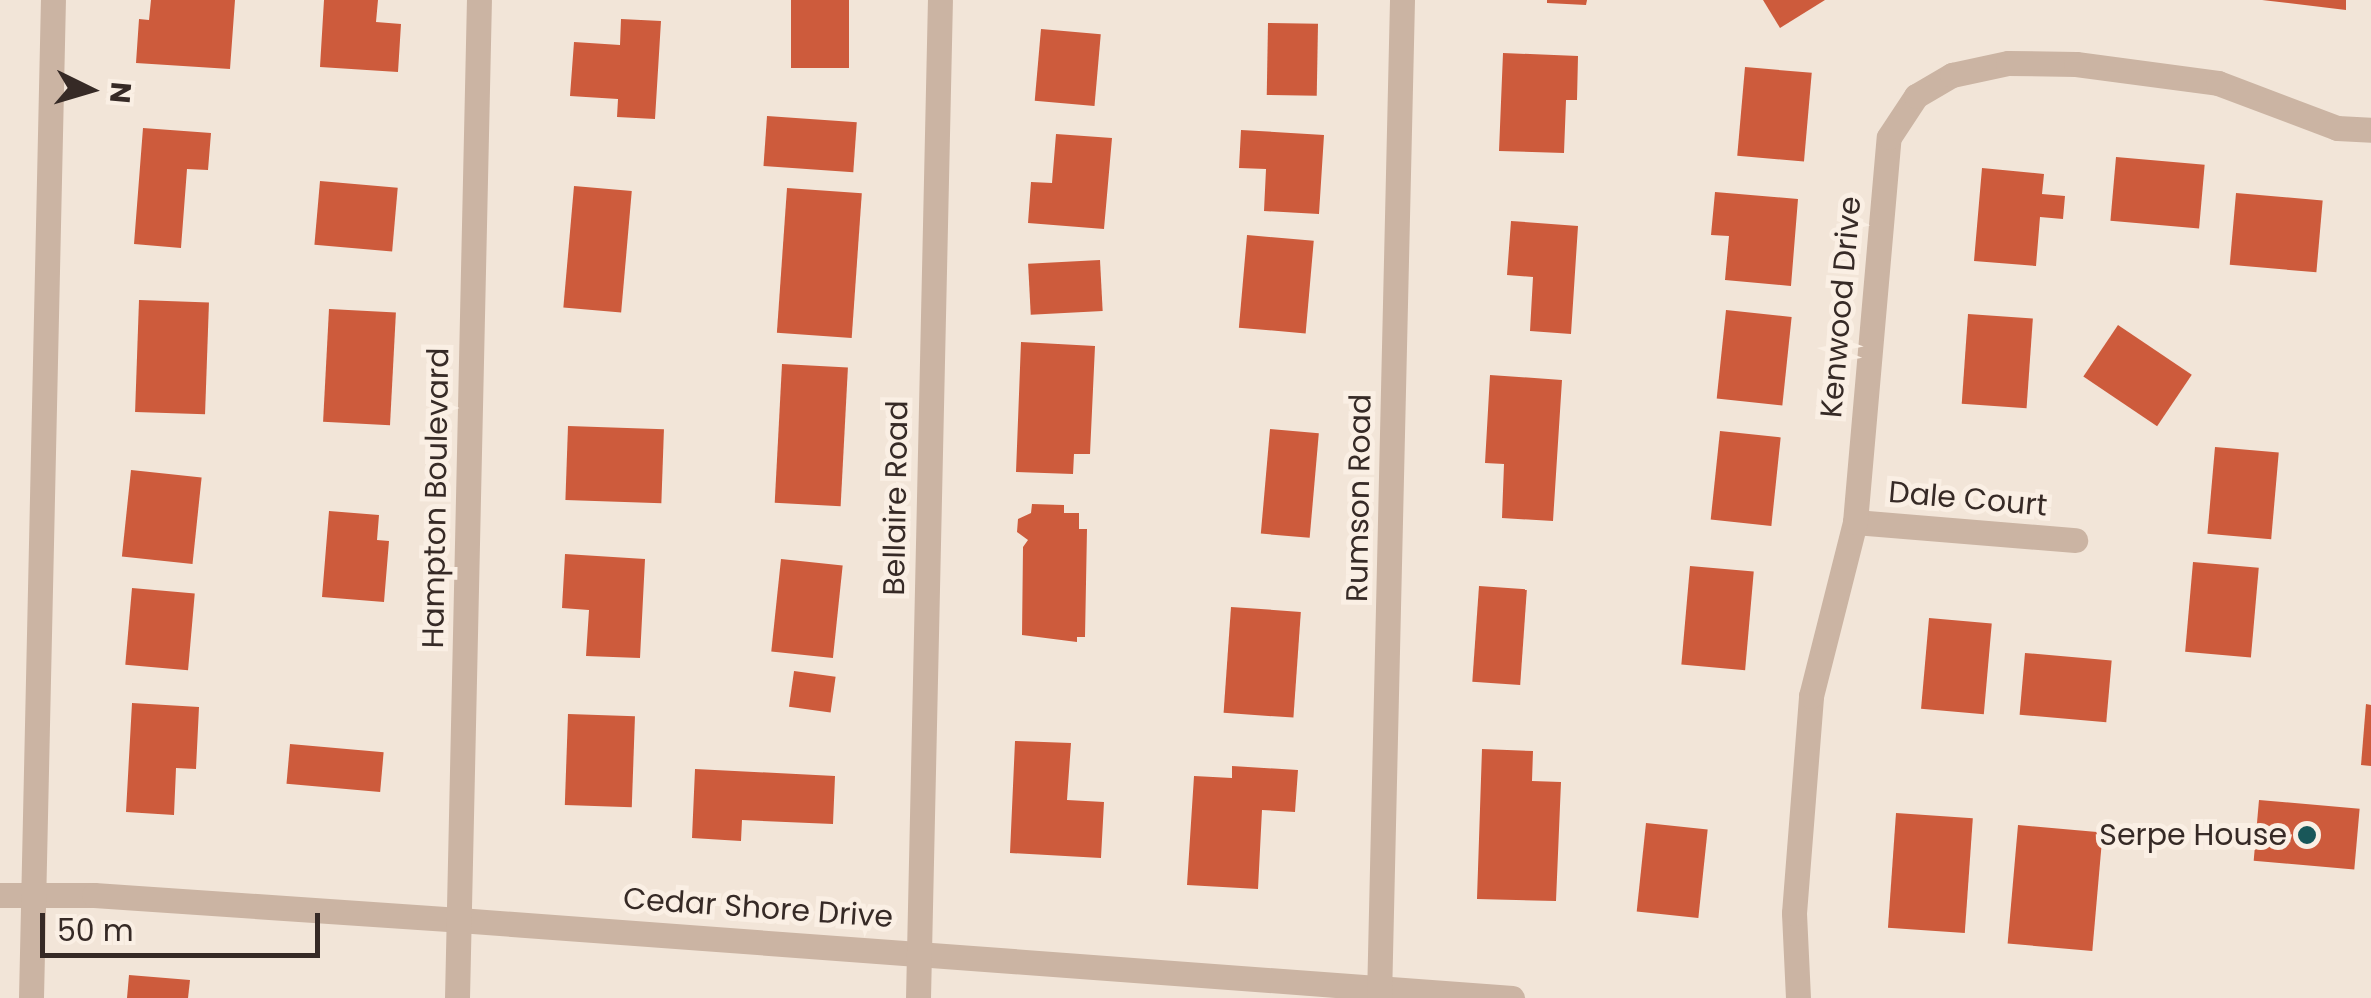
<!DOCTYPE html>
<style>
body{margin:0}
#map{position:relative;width:2371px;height:998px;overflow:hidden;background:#f2e5d8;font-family:Poppins,sans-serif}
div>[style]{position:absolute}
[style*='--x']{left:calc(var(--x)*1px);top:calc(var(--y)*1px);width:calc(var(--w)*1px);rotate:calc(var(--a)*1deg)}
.building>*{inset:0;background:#cd5b3c;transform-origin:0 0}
.street>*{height:25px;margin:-12.5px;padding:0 12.5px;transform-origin:12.5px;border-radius:12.5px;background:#cbb4a3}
.dots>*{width:28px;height:28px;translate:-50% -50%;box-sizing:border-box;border:5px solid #faefe4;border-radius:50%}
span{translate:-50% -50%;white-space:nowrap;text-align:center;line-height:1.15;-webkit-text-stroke:10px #faefe4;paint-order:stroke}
.street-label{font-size:30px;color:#362a26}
.poi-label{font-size:30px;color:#362a26}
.right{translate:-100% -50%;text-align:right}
.north{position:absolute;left:40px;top:40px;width:100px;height:100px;-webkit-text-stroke:8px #faefe4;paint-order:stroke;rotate:95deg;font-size:28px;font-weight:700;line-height:40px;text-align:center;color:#362a26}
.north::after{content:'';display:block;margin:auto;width:35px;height:45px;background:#362a26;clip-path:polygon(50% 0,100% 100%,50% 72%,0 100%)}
.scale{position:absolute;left:40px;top:913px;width:280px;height:45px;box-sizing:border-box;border:5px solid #362a26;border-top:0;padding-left:12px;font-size:30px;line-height:35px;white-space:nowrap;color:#362a26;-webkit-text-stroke:8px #faefe4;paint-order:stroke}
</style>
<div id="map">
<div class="building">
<i style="clip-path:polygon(151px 0,235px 0,230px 69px,136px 63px,139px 19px,149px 20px)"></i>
<i style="clip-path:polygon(324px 0,378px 0,376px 22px,401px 24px,398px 72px,320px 67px)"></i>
<i style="left:791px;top:0;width:58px;height:68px"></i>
<i style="clip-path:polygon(1547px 0,1587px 0,1586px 5px,1547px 3px)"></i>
<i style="clip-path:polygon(1763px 0,1825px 0,1780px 28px)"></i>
<i style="clip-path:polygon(2262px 0,2346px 0,2346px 10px)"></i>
<i style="clip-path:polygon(621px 19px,661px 21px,655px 119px,617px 117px,618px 99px,570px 96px,574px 42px,620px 45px)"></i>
<i style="left:1268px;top:23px;width:50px;height:72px;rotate:1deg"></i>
<i style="left:1041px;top:29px;width:60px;height:72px;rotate:5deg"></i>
<i style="clip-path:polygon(1503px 53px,1578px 56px,1577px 100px,1566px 100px,1564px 153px,1499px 151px)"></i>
<i style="left:1745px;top:67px;width:67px;height:89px;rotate:5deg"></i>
<i style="left:767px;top:116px;width:90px;height:50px;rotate:4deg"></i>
<i style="clip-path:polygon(143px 128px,211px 133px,208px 170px,187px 169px,181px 248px,134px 244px)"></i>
<i style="clip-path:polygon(1241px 130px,1324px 135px,1319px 214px,1264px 211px,1266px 169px,1239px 168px)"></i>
<i style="clip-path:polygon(1056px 134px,1112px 138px,1104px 229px,1028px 223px,1031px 182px,1052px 183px)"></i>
<i style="left:2116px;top:157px;width:89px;height:64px;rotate:5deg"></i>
<i style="clip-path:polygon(1982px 168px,2044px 174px,2042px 194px,2065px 196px,2063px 219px,2040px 217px,2036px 266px,1974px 261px)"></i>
<i style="left:320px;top:181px;width:78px;height:64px;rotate:5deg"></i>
<i style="left:574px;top:186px;width:58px;height:122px;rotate:5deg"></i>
<i style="left:787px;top:188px;width:75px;height:145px;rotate:4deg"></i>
<i style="clip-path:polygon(1715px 192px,1798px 199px,1791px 286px,1725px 280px,1729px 236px,1711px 235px)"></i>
<i style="left:2236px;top:193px;width:87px;height:72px;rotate:5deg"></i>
<i style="clip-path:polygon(1511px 221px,1578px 226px,1571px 334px,1530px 331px,1533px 277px,1507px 275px)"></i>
<i style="left:1247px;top:235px;width:67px;height:93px;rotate:5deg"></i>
<i style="left:1100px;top:260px;width:51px;height:72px;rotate:87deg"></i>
<i style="left:139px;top:300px;width:70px;height:112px;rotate:2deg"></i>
<i style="left:329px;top:309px;width:67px;height:113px;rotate:3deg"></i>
<i style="left:1726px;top:310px;width:66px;height:89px;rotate:6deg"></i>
<i style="left:1968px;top:314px;width:65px;height:90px;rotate:4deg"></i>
<i style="left:2118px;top:325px;width:89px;height:62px;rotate:34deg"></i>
<i style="clip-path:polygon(1021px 342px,1095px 346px,1090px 454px,1074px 454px,1073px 474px,1016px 472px)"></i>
<i style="left:782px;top:364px;width:66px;height:139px;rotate:3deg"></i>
<i style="clip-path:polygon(1490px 375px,1562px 380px,1553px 521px,1502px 518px,1504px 464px,1485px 463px)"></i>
<i style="left:568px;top:426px;width:96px;height:74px;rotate:2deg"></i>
<i style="left:1270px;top:429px;width:49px;height:105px;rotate:5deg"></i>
<i style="left:1720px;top:431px;width:61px;height:89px;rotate:6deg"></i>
<i style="left:2215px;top:447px;width:64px;height:87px;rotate:5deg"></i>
<i style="left:131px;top:470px;width:71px;height:87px;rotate:6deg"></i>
<i style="clip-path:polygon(1032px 504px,1064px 505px,1064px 513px,1079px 513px,1079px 529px,1087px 529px,1085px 637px,1077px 637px,1077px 642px,1022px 635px,1023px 547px,1028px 540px,1017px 532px,1018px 519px,1031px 513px)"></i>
<i style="clip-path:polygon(329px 511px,379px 515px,377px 540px,389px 541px,384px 602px,322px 597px)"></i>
<i style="clip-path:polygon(565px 554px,645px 559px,640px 658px,586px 656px,589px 610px,562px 608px)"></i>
<i style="left:781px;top:559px;width:62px;height:93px;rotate:6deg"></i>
<i style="left:2193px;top:562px;width:66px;height:90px;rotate:5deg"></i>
<i style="left:1690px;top:566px;width:64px;height:99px;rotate:5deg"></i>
<i style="left:1479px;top:586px;width:48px;height:96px;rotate:4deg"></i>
<i style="left:132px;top:588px;width:63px;height:77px;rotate:5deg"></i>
<i style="left:1231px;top:607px;width:70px;height:106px;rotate:4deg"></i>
<i style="left:1929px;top:618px;width:63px;height:91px;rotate:5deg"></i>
<i style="left:2025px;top:653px;width:87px;height:62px;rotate:5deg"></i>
<i style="left:794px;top:671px;width:42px;height:36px;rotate:8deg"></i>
<i style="clip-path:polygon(132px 703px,199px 707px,196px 769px,176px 768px,174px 815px,126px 812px)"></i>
<i style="clip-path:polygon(2366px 704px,2371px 705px,2371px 766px,2361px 765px)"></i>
<i style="left:568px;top:714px;width:67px;height:91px;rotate:2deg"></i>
<i style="clip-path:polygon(1015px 741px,1071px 743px,1067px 800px,1104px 802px,1101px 858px,1010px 853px)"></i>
<i style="left:290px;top:744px;width:94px;height:40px;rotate:5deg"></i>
<i style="clip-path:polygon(1482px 749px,1533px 751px,1532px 781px,1561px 782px,1556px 901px,1477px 899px)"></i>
<i style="clip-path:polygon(1232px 766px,1298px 770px,1295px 812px,1262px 810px,1258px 889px,1187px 885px,1194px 776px,1232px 778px)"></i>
<i style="clip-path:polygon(695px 769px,835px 776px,833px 824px,742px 820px,741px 841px,692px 838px)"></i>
<i style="left:2259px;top:800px;width:101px;height:61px;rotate:5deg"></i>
<i style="left:1896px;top:813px;width:77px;height:115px;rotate:4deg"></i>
<i style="left:1646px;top:823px;width:62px;height:89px;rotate:6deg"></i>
<i style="left:2018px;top:825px;width:85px;height:119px;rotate:5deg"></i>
<i style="clip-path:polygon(129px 975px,190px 980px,188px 998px,127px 998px)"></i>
</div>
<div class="street">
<i style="--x:1855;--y:522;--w:221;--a:4.7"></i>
<i style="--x:0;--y:895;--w:94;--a:0"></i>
<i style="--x:94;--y:895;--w:366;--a:3.9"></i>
<i style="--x:459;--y:920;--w:1056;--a:4.24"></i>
<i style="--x:31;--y:998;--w:998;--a:-88.74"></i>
<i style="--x:457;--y:998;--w:998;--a:-88.74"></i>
<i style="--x:918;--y:998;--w:998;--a:-88.74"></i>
<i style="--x:1379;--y:998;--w:998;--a:-88.68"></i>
<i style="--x:1798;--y:998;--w:85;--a:-92.7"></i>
<i style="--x:1794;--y:913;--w:218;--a:-85.5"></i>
<i style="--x:1811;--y:696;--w:179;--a:-75.8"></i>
<i style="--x:1855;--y:522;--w:386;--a:-85"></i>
<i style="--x:1889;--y:137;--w:49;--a:-56.6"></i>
<i style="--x:1916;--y:96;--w:42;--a:-30.3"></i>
<i style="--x:1952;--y:75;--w:57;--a:-12.1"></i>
<i style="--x:2008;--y:63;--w:68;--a:0.8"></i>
<i style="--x:2076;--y:64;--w:143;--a:7.6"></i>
<i style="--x:2218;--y:83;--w:127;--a:20.7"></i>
<i style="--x:2337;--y:128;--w:34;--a:3"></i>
</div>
<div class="dots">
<i style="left:2307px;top:835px;background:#195759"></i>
</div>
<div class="street-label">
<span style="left:1841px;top:307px;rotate:-85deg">Kenwood Drive</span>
<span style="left:436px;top:498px;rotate:-89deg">Hampton Boulevard</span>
<span style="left:896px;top:498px;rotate:-89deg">Bellaire Road</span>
<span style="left:1359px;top:498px;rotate:-89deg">Rumson Road</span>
<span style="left:1968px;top:499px;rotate:5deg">Dale Court</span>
<span style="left:758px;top:908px;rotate:4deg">Cedar Shore Drive</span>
</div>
<div class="poi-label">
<span class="right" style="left:2287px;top:835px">Serpe House</span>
</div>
<div class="north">N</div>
<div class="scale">50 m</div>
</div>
